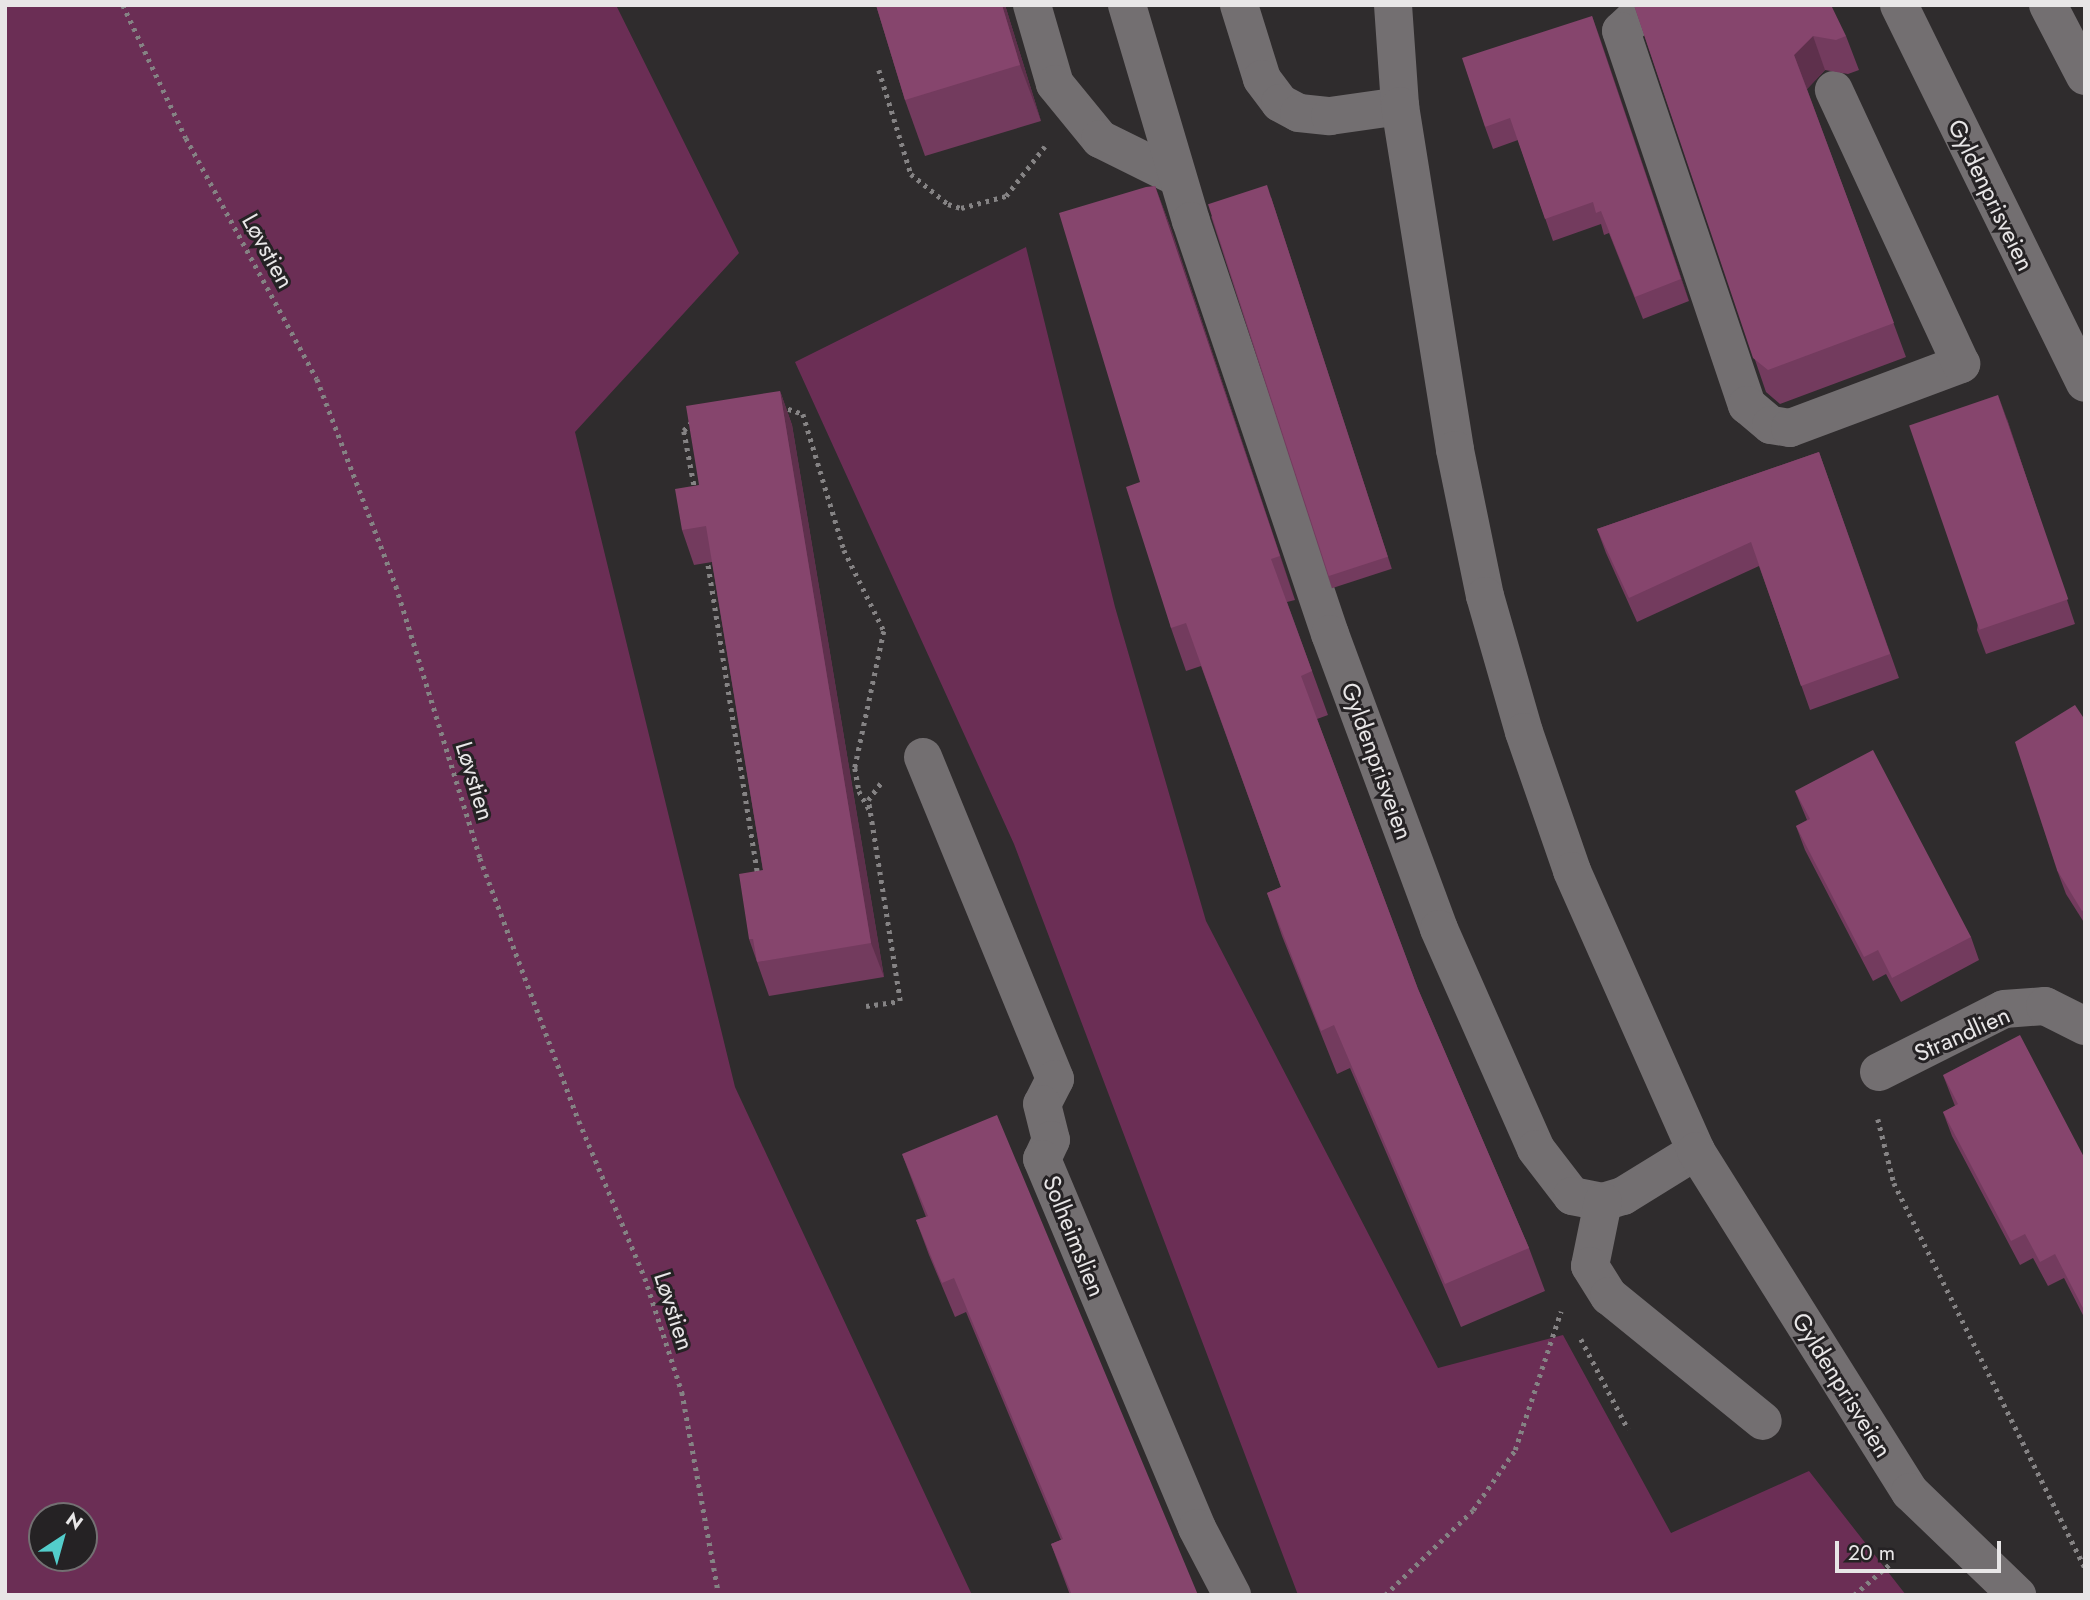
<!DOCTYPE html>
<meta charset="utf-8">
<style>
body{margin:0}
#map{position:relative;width:2090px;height:1600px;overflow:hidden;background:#2f2c2d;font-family:Jost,sans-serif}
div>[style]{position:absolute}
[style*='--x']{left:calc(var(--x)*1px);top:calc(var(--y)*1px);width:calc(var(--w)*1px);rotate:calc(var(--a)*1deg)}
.green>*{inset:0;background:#6b2e55}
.path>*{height:4.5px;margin-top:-2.25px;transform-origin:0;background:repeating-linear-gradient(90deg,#858384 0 3.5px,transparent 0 8.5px)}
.minor>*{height:38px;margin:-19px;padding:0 19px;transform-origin:19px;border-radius:19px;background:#736f71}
.wall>*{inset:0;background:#733b5e;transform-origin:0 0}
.shaded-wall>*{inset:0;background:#5e304c}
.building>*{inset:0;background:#86456d;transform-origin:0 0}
span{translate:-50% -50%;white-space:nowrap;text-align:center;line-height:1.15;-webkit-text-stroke:6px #252224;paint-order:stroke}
.street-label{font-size:24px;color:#e8e6e7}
.frame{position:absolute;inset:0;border:7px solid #e8e6e7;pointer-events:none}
.north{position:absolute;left:28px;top:1502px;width:70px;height:70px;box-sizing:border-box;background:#252224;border:2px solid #737072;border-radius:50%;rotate:36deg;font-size:19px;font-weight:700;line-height:28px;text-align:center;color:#e8e6e7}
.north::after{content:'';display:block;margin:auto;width:24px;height:32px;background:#53cdcb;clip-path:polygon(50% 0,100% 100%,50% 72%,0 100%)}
.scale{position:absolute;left:1835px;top:1541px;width:166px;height:32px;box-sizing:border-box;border:4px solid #e8e6e7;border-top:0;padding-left:9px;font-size:21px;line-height:24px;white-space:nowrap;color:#e8e6e7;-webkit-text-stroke:5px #252224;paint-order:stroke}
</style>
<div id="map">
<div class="green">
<i style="clip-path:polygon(evenodd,5px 5px,616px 5px,739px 253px,575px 432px,735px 1087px,972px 1595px,5px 1595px,5px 5px,42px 1516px,84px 1516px,84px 1558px,42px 1558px,42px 1516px)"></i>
<i style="clip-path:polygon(1026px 247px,1115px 607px,1206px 921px,1438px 1368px,1563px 1335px,1671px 1533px,1809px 1471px,1906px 1595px,1298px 1595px,1014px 844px,795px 362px)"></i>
</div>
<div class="path">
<i style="--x:123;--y:5;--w:147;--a:64.7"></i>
<i style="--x:186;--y:138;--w:274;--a:61.5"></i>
<i style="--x:317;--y:379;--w:222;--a:69.1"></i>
<i style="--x:396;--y:586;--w:285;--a:72.8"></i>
<i style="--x:480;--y:858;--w:281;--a:69.4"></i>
<i style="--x:579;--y:1121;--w:170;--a:67.2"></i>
<i style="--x:645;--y:1278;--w:120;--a:72"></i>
<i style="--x:682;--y:1392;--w:206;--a:79.7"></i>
<i style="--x:879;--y:70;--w:109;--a:72.9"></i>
<i style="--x:911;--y:174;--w:48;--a:39"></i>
<i style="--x:948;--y:204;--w:14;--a:17"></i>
<i style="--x:961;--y:208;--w:47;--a:-14.9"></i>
<i style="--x:1006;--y:196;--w:63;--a:-52"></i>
<i style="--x:780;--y:406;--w:24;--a:19"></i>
<i style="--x:803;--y:414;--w:142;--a:73.2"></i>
<i style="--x:844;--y:550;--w:90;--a:63.7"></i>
<i style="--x:884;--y:631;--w:140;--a:102"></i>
<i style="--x:855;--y:768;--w:23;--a:80"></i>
<i style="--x:859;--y:791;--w:23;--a:61"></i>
<i style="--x:692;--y:422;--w:12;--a:132"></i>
<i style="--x:684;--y:431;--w:60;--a:79.4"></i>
<i style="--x:707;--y:557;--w:324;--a:80.9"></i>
<i style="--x:866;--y:1006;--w:34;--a:-8"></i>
<i style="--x:900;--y:1001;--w:204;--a:-99"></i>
<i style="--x:868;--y:800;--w:21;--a:-53"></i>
<i style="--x:1878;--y:1119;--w:66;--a:76"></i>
<i style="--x:1894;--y:1183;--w:429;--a:63.6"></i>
<i style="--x:1581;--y:1339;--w:102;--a:62.4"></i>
<i style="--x:1385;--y:1595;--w:122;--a:-44"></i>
<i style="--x:1473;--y:1510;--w:73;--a:-55"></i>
<i style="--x:1515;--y:1450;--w:146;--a:-71.7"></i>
<i style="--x:1854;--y:1595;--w:49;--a:-40.9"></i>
</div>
<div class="minor">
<i style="--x:1032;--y:5;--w:82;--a:73.8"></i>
<i style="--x:1055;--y:84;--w:71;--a:50.7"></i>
<i style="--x:1100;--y:139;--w:86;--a:26.3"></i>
<i style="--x:1127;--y:5;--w:225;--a:73.5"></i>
<i style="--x:1191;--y:221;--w:436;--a:71.4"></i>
<i style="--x:1330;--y:634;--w:314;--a:69.7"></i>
<i style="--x:1439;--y:929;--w:240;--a:66.2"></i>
<i style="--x:1536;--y:1149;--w:59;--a:52.5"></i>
<i style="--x:1572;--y:1196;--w:32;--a:11"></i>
<i style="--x:1603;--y:1202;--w:21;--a:-17"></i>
<i style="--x:1623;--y:1196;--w:86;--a:-31.7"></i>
<i style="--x:1239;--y:5;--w:77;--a:72.7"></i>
<i style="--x:1262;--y:79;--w:30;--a:53"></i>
<i style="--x:1280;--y:103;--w:21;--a:28"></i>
<i style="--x:1299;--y:113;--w:31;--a:6"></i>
<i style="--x:1330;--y:116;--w:71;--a:-8.1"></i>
<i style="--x:1393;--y:5;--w:101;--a:86"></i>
<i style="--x:1400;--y:106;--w:348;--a:80.9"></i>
<i style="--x:1455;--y:450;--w:149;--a:78.4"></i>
<i style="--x:1485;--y:596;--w:141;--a:74"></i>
<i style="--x:1524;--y:732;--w:147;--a:70.9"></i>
<i style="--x:1572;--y:871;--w:306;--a:66.1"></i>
<i style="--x:1696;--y:1151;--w:403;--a:57.9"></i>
<i style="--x:1910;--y:1492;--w:149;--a:43.9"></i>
<i style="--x:1649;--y:5;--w:38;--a:137"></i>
<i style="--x:1621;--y:31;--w:395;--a:71.4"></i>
<i style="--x:1747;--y:405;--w:31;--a:40"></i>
<i style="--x:1771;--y:425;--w:19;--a:9"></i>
<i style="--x:1790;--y:428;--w:183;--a:-20.5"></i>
<i style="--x:1961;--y:364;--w:302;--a:-114.9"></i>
<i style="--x:1899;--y:5;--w:421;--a:63.8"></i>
<i style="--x:2048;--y:5;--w:80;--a:62.5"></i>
<i style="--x:923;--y:757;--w:348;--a:67.7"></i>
<i style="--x:1055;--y:1079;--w:28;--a:117"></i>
<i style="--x:1042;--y:1104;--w:37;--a:76"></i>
<i style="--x:1051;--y:1140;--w:21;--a:115"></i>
<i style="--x:1042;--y:1159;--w:400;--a:67.2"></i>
<i style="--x:1197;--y:1528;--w:76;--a:62.4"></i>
<i style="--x:1879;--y:1072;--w:140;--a:-26.7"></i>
<i style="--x:2004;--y:1009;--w:41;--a:-4.2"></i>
<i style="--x:2045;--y:1006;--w:45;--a:26.6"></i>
<i style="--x:1603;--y:1202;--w:65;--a:101.5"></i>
<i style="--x:1590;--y:1266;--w:36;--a:58"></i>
<i style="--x:1609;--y:1296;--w:198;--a:39.1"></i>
</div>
<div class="wall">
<i style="clip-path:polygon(876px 5px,1005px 5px,1041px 121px,925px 156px,905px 100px)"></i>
<i style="clip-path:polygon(1634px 5px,1846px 36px,1859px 70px,1848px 74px,1825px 70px,1807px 89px,1906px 357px,1780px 404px,1766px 392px)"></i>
<i style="clip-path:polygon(1592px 16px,1689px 301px,1643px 319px,1609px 233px,1604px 235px,1601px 224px,1553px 241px,1518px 140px,1493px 149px,1485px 127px)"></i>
<i style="clip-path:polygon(1155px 186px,1171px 229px,1295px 600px,1287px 602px,1328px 715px,1317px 719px,1418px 989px,1529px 1248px,1545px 1291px,1461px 1327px,1350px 1068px,1337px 1074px,1282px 936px,1267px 893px,1281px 887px,1201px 666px,1186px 671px,1171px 628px,1140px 482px)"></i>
<i style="left:1271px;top:197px;width:391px;height:63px;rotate:72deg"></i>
<i style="clip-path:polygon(780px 391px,792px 425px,884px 977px,769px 996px,749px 939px,763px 870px,712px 562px,694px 565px,682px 530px,699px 485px)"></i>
<i style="clip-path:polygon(2007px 419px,2075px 624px,1986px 654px,1977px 630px)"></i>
<i style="clip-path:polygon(1819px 452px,1899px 678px,1810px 710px,1759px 566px,1637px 622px,1606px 553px,1597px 529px)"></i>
<i style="clip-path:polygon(2085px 720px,2085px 924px,2066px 894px,2057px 870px)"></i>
<i style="clip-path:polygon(1795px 791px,1971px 937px,1979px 960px,1901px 1002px,1886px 974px,1873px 981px,1805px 850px,1796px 826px,1807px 820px)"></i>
<i style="clip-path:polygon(1943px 1075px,2085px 1159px,2085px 1319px,2064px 1278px,2048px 1286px,2033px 1258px,2020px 1265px,1952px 1136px,1943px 1112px,1955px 1106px)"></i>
<i style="clip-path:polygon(902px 1154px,1198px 1595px,1070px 1595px,1051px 1544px,1061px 1540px,966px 1312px,955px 1317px,929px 1255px,916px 1220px,926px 1217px)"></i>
</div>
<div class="shaded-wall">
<i style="clip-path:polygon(1002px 5px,1005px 5px,1041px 121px,1020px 65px)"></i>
<i style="clip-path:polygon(1592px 16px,1600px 38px,1689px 301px,1681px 279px)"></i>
<i style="clip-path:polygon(1813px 36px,1825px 70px,1807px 89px,1794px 55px)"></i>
<i style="clip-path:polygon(1155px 186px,1171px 229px,1295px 600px,1280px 556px)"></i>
<i style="clip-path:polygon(780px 391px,792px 425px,884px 977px,871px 943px)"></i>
<i style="clip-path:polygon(1998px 395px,2007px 419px,2075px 624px,2067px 600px)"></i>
</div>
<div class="building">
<i style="clip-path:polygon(876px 5px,1002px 5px,1020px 65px,905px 100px)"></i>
<i style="clip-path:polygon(1634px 5px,1831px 5px,1846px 36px,1836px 40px,1813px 36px,1794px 55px,1894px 323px,1768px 370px,1753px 358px)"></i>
<i style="clip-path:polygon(1592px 16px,1681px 279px,1635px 297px,1601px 211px,1596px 213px,1593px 202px,1545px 219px,1510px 118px,1485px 127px,1462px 58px)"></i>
<i style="left:1267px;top:185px;width:391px;height:62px;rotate:72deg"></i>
<i style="clip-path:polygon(1155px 186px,1280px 556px,1271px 559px,1312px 671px,1301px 676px,1418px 989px,1529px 1248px,1445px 1284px,1334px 1025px,1321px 1031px,1267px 893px,1281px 887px,1186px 623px,1171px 628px,1126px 487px,1140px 482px,1059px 213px,1146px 187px)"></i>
<i style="clip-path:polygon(780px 391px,871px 943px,757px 962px,753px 939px,749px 939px,739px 874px,763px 870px,706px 526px,682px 530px,675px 489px,699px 485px,686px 406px)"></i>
<i style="left:1998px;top:395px;width:216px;height:94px;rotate:71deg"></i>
<i style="clip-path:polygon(1819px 452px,1890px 654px,1801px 686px,1751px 542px,1629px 598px,1597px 529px)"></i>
<i style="clip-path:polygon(2075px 705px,2085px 720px,2085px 909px,2082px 911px,2057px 870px,2015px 742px)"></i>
<i style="clip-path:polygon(1873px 750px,1971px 937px,1892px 978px,1878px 950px,1864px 957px,1796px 826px,1810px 819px,1795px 791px)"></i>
<i style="clip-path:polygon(2020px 1035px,2085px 1159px,2085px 1312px,2055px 1254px,2040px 1262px,2025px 1234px,2011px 1241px,1943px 1112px,1958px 1104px,1943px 1075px)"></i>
<i style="clip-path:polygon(997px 1115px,1198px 1595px,1072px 1595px,1051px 1544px,1063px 1539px,954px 1278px,942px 1283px,916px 1220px,928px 1216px,902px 1154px)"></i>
</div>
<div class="street-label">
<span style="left:1991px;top:195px;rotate:64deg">Gyldenprisveien</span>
<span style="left:268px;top:251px;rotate:61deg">Løvstien</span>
<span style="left:1377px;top:761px;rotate:70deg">Gyldenprisveien</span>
<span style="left:475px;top:781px;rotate:73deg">Løvstien</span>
<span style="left:1962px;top:1034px;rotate:-24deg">Strandlien</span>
<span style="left:1074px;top:1236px;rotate:68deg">Solheimslien</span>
<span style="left:674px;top:1311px;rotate:72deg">Løvstien</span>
<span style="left:1842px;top:1385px;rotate:58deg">Gyldenprisveien</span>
</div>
<div class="frame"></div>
<div class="north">N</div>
<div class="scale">20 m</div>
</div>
